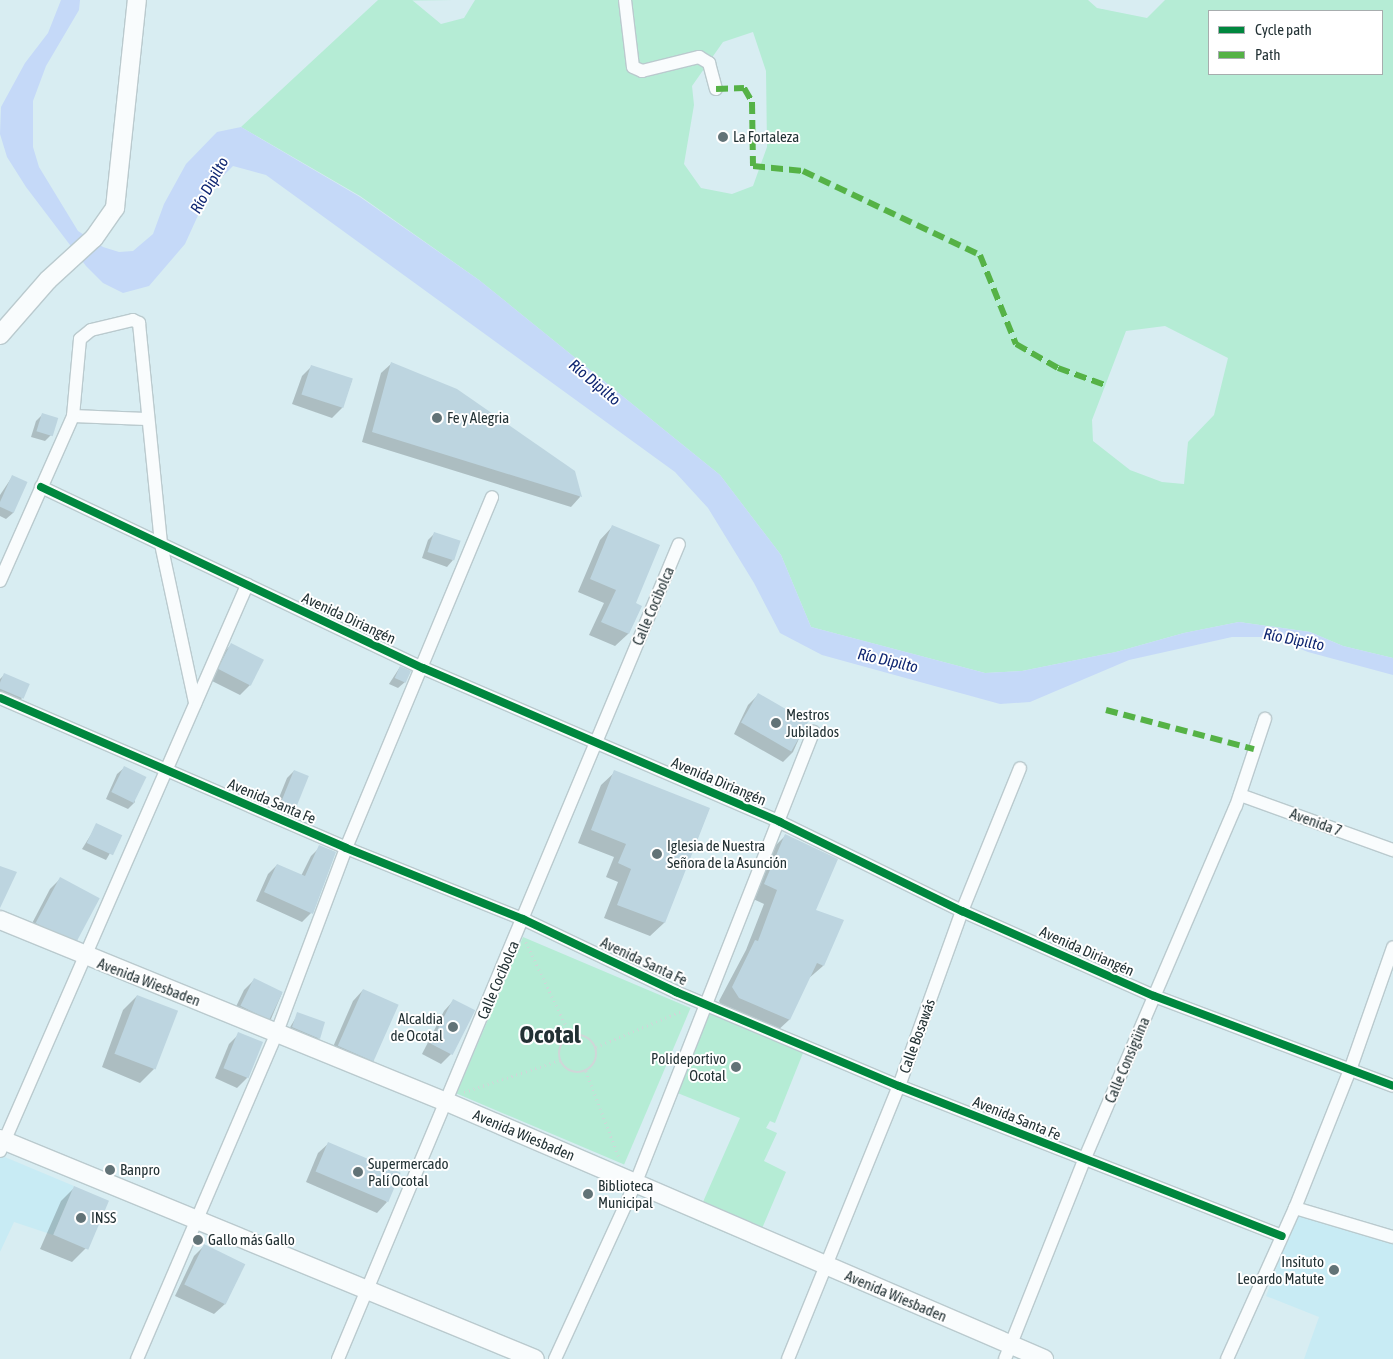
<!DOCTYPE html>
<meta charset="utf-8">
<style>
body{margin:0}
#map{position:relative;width:1393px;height:1359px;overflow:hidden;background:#d8edf2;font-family:"Asap Condensed",sans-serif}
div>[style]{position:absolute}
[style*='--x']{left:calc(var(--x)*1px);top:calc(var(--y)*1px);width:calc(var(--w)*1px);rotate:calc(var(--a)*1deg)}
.built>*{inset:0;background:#c8ebf4}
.green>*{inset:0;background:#b5ecd5;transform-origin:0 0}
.water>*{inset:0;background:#c5d9f8}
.shadow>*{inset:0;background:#0003}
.building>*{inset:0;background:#bdd5e0;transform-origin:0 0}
.path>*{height:2.5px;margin-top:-1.25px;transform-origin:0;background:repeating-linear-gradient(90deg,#d0d6d8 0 1px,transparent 0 5px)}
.path>.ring{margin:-1.25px;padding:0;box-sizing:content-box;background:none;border:2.5px solid #d0d6d8;border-radius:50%}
.roads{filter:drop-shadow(1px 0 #bacace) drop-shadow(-1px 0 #bacace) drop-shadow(0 1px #bacace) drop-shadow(0 -1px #bacace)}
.street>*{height:12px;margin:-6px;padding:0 6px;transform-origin:6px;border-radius:6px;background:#f9fcfd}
.secondary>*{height:18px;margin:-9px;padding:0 9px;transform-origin:9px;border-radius:9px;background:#f9fcfd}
.quiet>*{height:6px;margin-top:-3px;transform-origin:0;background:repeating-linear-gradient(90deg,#55b246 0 12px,transparent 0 18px)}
.cycleway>*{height:8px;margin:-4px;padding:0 4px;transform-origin:4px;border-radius:4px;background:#00873e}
.dots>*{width:14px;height:14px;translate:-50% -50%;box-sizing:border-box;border:2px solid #fff;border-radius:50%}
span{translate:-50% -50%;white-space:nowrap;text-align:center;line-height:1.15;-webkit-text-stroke:4px #fff;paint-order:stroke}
.poi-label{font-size:15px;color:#233235}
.left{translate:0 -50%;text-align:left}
.right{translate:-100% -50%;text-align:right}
.street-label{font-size:15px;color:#233235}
.water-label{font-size:16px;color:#102772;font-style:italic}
.town-label{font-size:25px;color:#233235;font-weight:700}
.legend{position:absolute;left:1208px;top:10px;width:175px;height:65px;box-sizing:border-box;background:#fff;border:1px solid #a7adae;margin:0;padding:6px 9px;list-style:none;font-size:15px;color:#233235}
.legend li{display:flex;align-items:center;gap:10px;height:25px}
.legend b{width:25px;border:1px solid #a7adae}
</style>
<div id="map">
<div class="built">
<i style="clip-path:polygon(0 1155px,74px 1186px,53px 1235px,14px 1222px,0 1252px)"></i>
<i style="clip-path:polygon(1297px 1212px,1393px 1244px,1393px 1359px,1304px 1359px,1319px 1317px,1266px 1296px)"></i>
</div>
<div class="green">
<i style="clip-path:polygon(evenodd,378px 0,412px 0,441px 24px,464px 18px,475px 0,1088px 0,1097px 8px,1147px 18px,1165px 0,1393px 0,1393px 658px,1343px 646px,1310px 632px,1239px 622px,1184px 633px,1116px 652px,1022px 671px,985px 673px,811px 627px,781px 555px,720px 475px,479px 280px,360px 196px,241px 127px,378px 0,1209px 11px,1382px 11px,1382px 74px,1209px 74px,1209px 11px,378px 0,753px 32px,766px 71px,767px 147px,753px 186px,732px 194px,701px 188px,684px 164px,694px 105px,692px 86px,723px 42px,753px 32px,378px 0,1165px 326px,1228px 358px,1214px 415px,1188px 442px,1184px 484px,1162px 482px,1130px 470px,1093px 441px,1092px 420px,1126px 331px,1165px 326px)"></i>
<i style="left:523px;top:937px;width:182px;height:170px;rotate:23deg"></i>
<i style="clip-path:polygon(704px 1004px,805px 1048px,775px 1123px,770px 1121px,766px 1128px,777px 1133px,764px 1161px,786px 1172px,755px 1245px,695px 1220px,740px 1118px,670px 1090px)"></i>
</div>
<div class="water">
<i style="clip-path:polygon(61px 0,80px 0,79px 10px,46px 66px,33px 101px,33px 147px,39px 167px,78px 231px,103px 247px,119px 252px,133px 251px,153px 234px,164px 204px,186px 164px,217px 132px,241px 127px,360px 197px,479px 280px,720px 475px,781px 555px,811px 627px,985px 673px,1022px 671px,1116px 652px,1184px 633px,1239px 622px,1310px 632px,1343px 646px,1393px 658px,1393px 675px,1308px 652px,1271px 637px,1232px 637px,1129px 660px,1030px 702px,1000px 704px,822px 655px,780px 633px,754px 583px,708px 508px,675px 472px,266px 175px,233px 166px,210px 189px,185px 244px,149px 286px,123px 293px,103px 283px,86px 266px,26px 187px,7px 157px,0 134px,1px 107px,25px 63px,48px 33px)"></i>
</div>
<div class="shadow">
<i style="clip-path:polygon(392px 363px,574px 472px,580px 497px,571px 507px,362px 442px,381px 373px)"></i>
<i style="clip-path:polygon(312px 366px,352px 380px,342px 408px,332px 418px,292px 404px,302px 376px)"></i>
<i style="clip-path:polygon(42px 415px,51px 435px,45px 441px,31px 437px,36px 421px)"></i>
<i style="clip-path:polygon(12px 477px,26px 483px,13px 513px,6px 519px,0 516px,0 495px)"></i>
<i style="clip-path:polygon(612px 527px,635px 604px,640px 607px,628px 634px,615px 646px,589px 635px,604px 603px,578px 592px,600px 540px)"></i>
<i style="clip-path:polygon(434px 534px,453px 560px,447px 567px,422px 558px,428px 540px)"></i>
<i style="clip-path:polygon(231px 645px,250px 685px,240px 695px,210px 680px,221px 655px)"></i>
<i style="clip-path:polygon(400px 667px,405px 682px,398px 688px,389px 684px)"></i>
<i style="clip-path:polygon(4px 675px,22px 698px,16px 705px,0 698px,0 679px)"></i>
<i style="clip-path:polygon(758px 695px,806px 723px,793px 752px,783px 762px,734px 734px,748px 705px)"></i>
<i style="clip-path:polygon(124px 768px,135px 802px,128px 809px,106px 799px,117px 774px)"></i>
<i style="clip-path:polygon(294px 771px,291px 814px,285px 821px,272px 815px,287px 778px)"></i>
<i style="clip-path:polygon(615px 772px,709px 809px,664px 923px,650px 936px,604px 918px,618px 882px,606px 877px,614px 857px,578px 843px,601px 785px)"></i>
<i style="clip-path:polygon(97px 825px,120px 836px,106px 860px,82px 849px)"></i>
<i style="clip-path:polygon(786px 835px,823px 966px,808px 979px,789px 1020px,775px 1033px,725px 1012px,719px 1001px,746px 950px,764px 904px,751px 898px,772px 849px)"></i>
<i style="clip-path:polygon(320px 847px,334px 853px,311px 913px,302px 922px,256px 901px,268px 874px,277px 865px,301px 876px,311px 856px)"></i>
<i style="clip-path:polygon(60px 879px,77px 940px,67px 950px,27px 933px,50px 889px)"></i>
<i style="clip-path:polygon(254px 980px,282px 993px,271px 1019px,261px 1029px,231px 1017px,244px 990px)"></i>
<i style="clip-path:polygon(363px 990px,374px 1060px,364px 1071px,329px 1056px,353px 1001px)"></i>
<i style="clip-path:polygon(137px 996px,154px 1069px,140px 1083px,102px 1067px,123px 1010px)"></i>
<i style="clip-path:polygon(454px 1000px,451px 1054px,441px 1064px,422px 1054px,444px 1011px)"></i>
<i style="clip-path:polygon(298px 1014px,319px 1038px,312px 1045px,286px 1034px)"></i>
<i style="clip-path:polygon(239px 1034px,247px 1078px,237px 1088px,215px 1078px,229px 1044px)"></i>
<i style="clip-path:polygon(329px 1143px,387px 1202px,377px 1213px,306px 1182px,318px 1153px)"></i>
<i style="clip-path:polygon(75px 1187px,86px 1248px,72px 1262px,40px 1249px,61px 1201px)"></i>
<i style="clip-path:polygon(204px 1246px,225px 1304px,214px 1314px,175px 1296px,194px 1256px)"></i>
</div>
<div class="building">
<i style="clip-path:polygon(391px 362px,457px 389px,575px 471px,582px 497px,372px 432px)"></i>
<i style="left:311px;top:365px;width:44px;height:31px;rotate:18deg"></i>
<i style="left:42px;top:413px;width:17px;height:19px;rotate:17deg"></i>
<i style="left:12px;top:475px;width:17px;height:34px;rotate:24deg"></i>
<i style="clip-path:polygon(612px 525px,660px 545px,636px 603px,642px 606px,629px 634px,601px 622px,616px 590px,590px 579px)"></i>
<i style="left:434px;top:532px;width:28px;height:21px;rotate:18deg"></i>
<i style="left:231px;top:643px;width:37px;height:29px;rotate:27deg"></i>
<i style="left:400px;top:666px;width:12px;height:13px;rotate:24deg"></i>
<i style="left:4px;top:673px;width:28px;height:16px;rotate:23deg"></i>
<i style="left:758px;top:693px;width:58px;height:34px;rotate:30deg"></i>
<i style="left:124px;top:766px;width:25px;height:29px;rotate:26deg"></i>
<i style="left:294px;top:770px;width:16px;height:42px;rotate:22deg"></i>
<i style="clip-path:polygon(614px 770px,710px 808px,665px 923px,617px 905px,631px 869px,618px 863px,626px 844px,591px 830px)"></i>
<i style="left:96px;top:823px;width:29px;height:22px;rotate:25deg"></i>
<i style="clip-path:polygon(785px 834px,838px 859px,816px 910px,844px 920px,824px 966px,817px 963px,790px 1020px,739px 998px,732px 987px,755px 940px,758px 941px,777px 890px,764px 884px)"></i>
<i style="clip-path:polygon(319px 845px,336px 852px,313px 914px,264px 892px,277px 864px,305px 876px)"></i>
<i style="clip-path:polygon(0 866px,17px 872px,0 908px)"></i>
<i style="left:60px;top:877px;width:45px;height:52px;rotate:28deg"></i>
<i style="left:254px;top:978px;width:32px;height:31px;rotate:26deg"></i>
<i style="left:363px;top:989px;width:39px;height:62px;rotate:24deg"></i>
<i style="left:137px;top:995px;width:44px;height:63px;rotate:21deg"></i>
<i style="left:453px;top:999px;width:25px;height:50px;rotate:27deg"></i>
<i style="clip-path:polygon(297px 1012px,325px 1022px,320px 1039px,292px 1027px)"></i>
<i style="left:238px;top:1032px;width:27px;height:39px;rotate:22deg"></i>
<i style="left:328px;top:1142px;width:79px;height:32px;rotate:23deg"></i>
<i style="left:74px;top:1186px;width:38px;height:53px;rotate:23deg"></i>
<i style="left:204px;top:1244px;width:46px;height:45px;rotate:26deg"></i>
</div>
<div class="path">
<i style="--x:526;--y:942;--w:104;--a:64.4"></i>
<i class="ring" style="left:559px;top:1035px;width:35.5px;height:35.5px"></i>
<i style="--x:596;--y:1047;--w:95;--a:-22.8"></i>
<i style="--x:586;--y:1071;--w:95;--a:69.1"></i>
<i style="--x:464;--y:1092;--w:101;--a:-18.4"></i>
</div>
<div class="roads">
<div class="street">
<i style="--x:625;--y:0;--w:67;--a:83.2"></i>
<i style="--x:633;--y:67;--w:10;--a:24"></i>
<i style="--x:642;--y:71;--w:59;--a:-13.8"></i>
<i style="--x:699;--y:57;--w:12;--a:31"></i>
<i style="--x:709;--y:63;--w:27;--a:75"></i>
<i style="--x:73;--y:416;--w:73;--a:2.4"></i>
<i style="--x:41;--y:487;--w:423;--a:25.4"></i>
<i style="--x:423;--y:668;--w:389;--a:23.3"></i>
<i style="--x:780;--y:822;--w:203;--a:26.1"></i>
<i style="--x:962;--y:911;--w:210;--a:23.9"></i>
<i style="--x:1154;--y:996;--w:255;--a:20.6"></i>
<i style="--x:0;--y:581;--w:180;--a:-66.1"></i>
<i style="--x:73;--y:416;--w:77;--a:-84.8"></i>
<i style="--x:80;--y:339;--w:14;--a:-39"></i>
<i style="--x:91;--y:330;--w:43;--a:-13.4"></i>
<i style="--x:133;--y:320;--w:7;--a:27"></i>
<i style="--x:139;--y:323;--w:222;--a:84.3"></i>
<i style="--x:161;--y:544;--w:163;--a:77.9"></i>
<i style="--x:0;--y:698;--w:377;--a:23.4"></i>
<i style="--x:346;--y:848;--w:191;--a:21.9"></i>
<i style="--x:523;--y:919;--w:170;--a:25.5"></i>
<i style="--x:676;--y:992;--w:242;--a:22.9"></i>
<i style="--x:899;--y:1086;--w:411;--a:21.4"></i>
<i style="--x:1240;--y:795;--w:163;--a:19.8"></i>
<i style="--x:0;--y:1151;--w:618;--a:-66.42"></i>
<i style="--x:1295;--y:1208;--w:102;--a:16.5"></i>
<i style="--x:137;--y:1359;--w:356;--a:-66.8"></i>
<i style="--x:277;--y:1032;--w:197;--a:-69.4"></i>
<i style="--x:346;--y:848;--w:380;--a:-67.4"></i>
<i style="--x:338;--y:1359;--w:883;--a:-67.3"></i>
<i style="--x:555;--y:1359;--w:195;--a:-65.4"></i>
<i style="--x:636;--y:1182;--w:484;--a:-68.5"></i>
<i style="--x:788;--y:1359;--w:295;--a:-67.9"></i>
<i style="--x:899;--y:1086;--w:186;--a:-70.2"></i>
<i style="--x:962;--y:911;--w:154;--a:-67.9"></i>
<i style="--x:1005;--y:1359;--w:214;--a:-68.3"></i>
<i style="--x:1084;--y:1160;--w:385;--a:-66.8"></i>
<i style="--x:1236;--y:806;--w:92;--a:-71.6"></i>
<i style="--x:1227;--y:1359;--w:166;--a:-65.8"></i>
<i style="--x:1295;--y:1208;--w:149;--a:-68.3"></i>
<i style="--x:1350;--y:1070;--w:130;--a:-70.7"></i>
</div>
<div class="secondary">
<i style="--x:0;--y:335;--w:73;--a:-48.9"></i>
<i style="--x:48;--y:280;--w:62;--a:-42.4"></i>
<i style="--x:94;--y:238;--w:37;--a:-55"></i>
<i style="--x:115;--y:208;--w:209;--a:-84"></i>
<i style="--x:0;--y:920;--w:483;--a:22.2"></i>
<i style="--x:447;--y:1102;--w:650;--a:23.29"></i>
<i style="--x:0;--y:1139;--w:578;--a:22.35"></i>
</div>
</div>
<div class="quiet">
<i style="--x:716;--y:89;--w:28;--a:-2"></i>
<i style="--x:744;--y:88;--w:16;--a:60"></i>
<i style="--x:752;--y:102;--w:64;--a:89.1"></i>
<i style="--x:753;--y:166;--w:50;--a:5.7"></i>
<i style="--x:803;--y:171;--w:196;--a:25.4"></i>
<i style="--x:980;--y:255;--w:96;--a:68"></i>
<i style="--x:1016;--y:344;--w:48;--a:29.7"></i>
<i style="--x:1058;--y:368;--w:50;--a:19.9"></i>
<i style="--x:1106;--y:710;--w:153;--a:14.8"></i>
</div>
<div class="cycleway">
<i style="--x:41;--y:487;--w:423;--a:25.4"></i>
<i style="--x:423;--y:668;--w:389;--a:23.3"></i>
<i style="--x:780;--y:822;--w:203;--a:26.1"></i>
<i style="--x:962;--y:911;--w:210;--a:23.9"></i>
<i style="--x:1154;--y:996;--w:255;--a:20.6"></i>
<i style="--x:0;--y:698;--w:377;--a:23.4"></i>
<i style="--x:346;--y:848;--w:191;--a:21.9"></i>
<i style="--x:523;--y:919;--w:170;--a:25.5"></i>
<i style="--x:676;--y:992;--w:242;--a:22.9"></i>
<i style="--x:899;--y:1086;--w:411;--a:21.4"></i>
</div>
<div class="dots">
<i style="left:723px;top:137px;background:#627377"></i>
<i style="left:437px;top:418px;background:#627377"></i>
<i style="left:776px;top:723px;background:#627377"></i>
<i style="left:657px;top:854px;background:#627377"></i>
<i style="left:453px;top:1027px;background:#627377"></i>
<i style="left:736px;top:1067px;background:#627377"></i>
<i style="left:110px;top:1170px;background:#627377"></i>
<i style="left:358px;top:1172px;background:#627377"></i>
<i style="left:588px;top:1194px;background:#627377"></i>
<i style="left:81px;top:1218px;background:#627377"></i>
<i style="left:198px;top:1240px;background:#627377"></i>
<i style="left:1334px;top:1270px;background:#627377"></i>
</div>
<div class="poi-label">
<span class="left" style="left:733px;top:137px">La Fortaleza</span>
<span class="left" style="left:447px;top:418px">Fe y Alegria</span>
<span class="left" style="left:786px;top:723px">Mestros<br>Jubilados</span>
<span class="left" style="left:667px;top:854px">Iglesia de Nuestra<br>Señora de la Asunción</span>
<span class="right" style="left:443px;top:1027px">Alcaldia<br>de Ocotal</span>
<span class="right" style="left:726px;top:1067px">Polideportivo<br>Ocotal</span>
<span class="left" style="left:368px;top:1172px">Supermercado<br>Palí Ocotal</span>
<span class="left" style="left:120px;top:1170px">Banpro</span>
<span class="left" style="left:598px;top:1194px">Biblioteca<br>Municipal</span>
<span class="left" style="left:91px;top:1218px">INSS</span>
<span class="left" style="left:208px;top:1240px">Gallo más Gallo</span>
<span class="right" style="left:1324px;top:1270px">Insituto<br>Leoardo Matute</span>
</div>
<div class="street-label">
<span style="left:653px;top:606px;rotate:-67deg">Calle Cocibolca</span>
<span style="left:349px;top:618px;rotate:25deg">Avenida Diriangén</span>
<span style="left:719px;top:781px;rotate:23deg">Avenida Diriangén</span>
<span style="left:272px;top:801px;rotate:23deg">Avenida Santa Fe</span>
<span style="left:1316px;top:822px;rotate:20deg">Avenida 7</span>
<span style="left:1087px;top:951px;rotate:24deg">Avenida Diriangén</span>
<span style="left:644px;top:961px;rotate:25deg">Avenida Santa Fe</span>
<span style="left:498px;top:980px;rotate:-67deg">Calle Cocibolca</span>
<span style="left:149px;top:982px;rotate:21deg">Avenida Wiesbaden</span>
<span style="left:917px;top:1036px;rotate:-70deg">Calle Bosawás</span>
<span style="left:1127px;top:1060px;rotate:-67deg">Calle Consigüina</span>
<span style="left:1017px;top:1118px;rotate:22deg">Avenida Santa Fe</span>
<span style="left:524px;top:1135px;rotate:23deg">Avenida Wiesbaden</span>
<span style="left:896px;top:1296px;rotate:23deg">Avenida Wiesbaden</span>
</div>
<div class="water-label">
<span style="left:209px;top:185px;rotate:-61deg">Río Dipilto</span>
<span style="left:595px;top:382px;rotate:40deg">Río Dipilto</span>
<span style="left:1294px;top:639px;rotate:11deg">Río Dipilto</span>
<span style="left:888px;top:660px;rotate:13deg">Río Dipilto</span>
</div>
<div class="town-label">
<span style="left:550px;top:1034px">Ocotal</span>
</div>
<ul class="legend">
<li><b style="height:6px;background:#00873e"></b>Cycle path</li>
<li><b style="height:6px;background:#55b246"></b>Path</li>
</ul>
</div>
